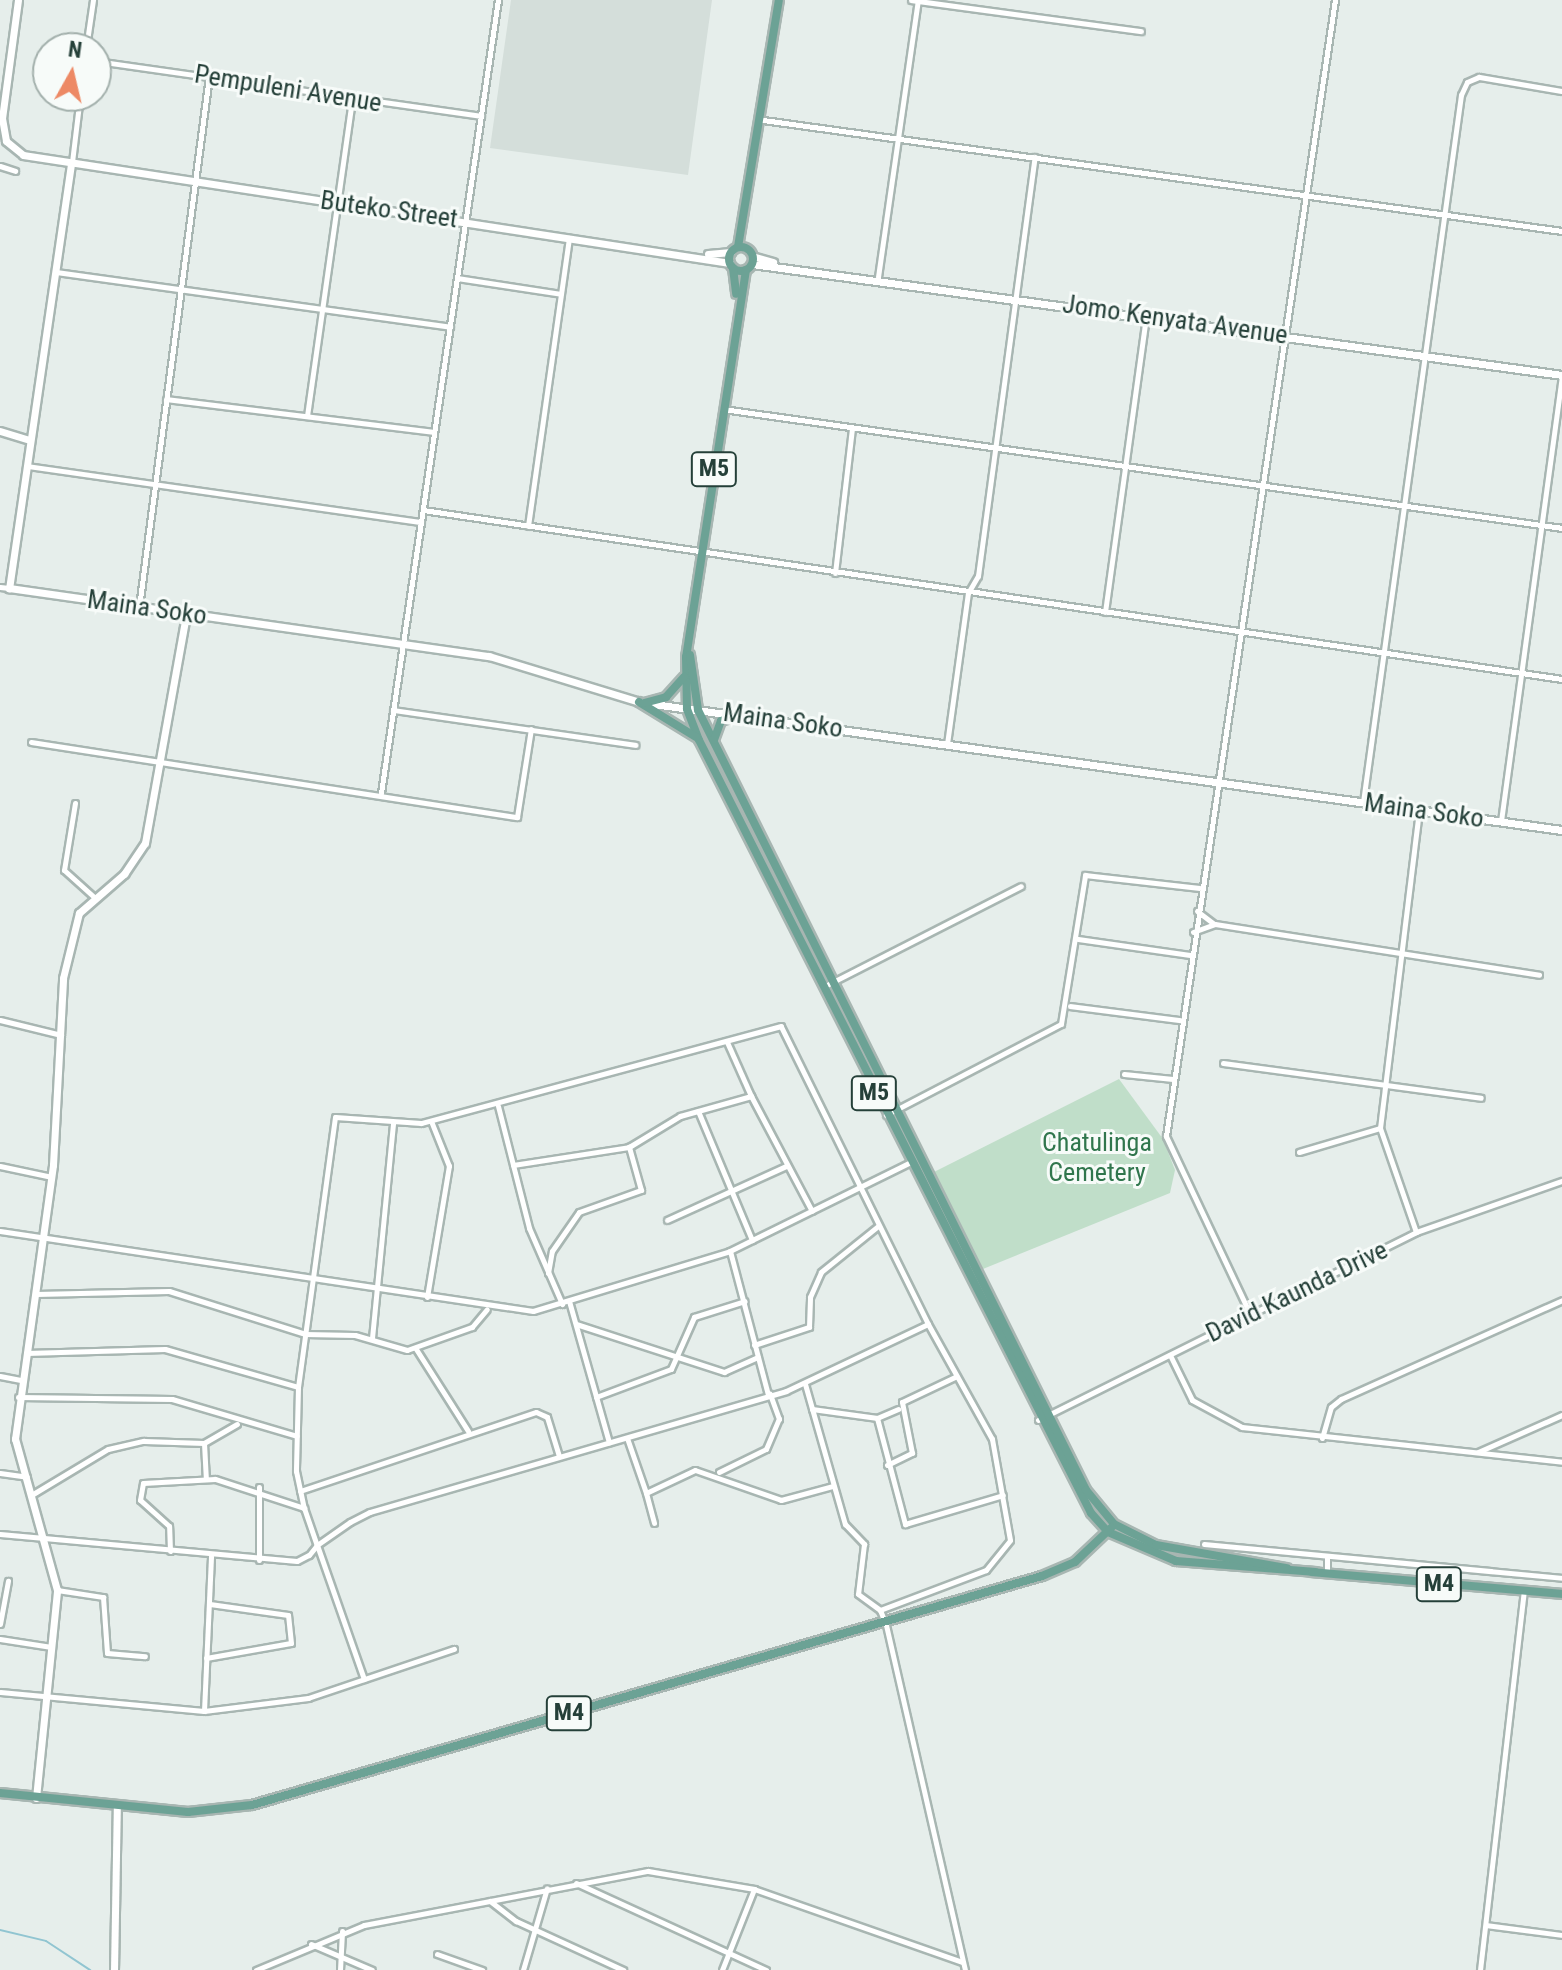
<!DOCTYPE html>
<style>
body{margin:0}
#map{position:relative;width:1562px;height:1970px;overflow:hidden;background:#e6eeeb;font-family:"Roboto Condensed",sans-serif}
div>[style]{position:absolute}
[style*='--x']{left:calc(var(--x)*1px);top:calc(var(--y)*1px);width:calc(var(--w)*1px);rotate:calc(var(--a)*1deg)}
.built>*{inset:0;background:#d4deda}
.green>*{inset:0;background:#c0dec9}
.stream>*{height:2px;margin:-1px;padding:0 1px;transform-origin:1px;border-radius:1px;background:#91c5d1}
.roads{filter:drop-shadow(2px 0 #a8b6b2) drop-shadow(-2px 0 #a8b6b2) drop-shadow(0 2px #a8b6b2) drop-shadow(0 -2px #a8b6b2)}
.street>*{height:5px;margin:-2.5px;padding:0 2.5px;transform-origin:2.5px;border-radius:2.5px;background:#fff}
.secondary>*{height:7px;margin:-3.5px;padding:0 3.5px;transform-origin:3.5px;border-radius:3.5px;background:#fff}
.primary>*{height:8px;margin:-4px;padding:0 4px;transform-origin:4px;border-radius:4px;background:#6ca295}
.primary>.ring{margin:-4px;padding:0;box-sizing:content-box;background:none;border:8px solid #6ca295;border-radius:50%}
span{translate:-50% -50%;white-space:nowrap;text-align:center;line-height:1.15;-webkit-text-stroke:6px #f7fbf9;paint-order:stroke}
.shield-label span{padding:2px 6px;background:#f7fbf9;border:2px solid;border-radius:6px;-webkit-text-stroke-width:0}
.shield-label{font-size:24px;color:#254039;font-weight:700}
.street-label{font-size:26px;color:#254039}
.park-label{font-size:26px;color:#30764d}
.north{position:absolute;left:32px;top:32px;width:80px;height:80px;box-sizing:border-box;background:#f7fbf9;border:2px solid #a3b0ac;border-radius:50%;rotate:8deg;font-size:22px;font-weight:700;line-height:32px;text-align:center;color:#254039}
.north::after{content:'';display:block;margin:auto;width:28px;height:36px;background:#ed8965;clip-path:polygon(50% 0,100% 100%,50% 72%,0 100%)}
</style>
<div id="map">
<div class="built">
<i style="clip-path:polygon(511px 0,712px 0,688px 175px,490px 148px)"></i>
</div>
<div class="green">
<i style="clip-path:polygon(1119px 1079px,1163px 1139px,1175px 1170px,1170px 1193px,978px 1271px,930px 1174px)"></i>
</div>
<div class="stream">
<i style="--x:0;--y:1930;--w:47;--a:13.4"></i>
<i style="--x:46;--y:1941;--w:53;--a:33.4"></i>
</div>
<div class="roads">
<div class="street">
<i style="--x:911;--y:0;--w:232;--a:7.7"></i>
<i style="--x:86;--y:48;--w:49;--a:-81.7"></i>
<i style="--x:96;--y:61;--w:389;--a:8.1"></i>
<i style="--x:763;--y:120;--w:807;--a:7.91"></i>
<i style="--x:72;--y:162;--w:66;--a:-83.1"></i>
<i style="--x:0;--y:166;--w:16;--a:18"></i>
<i style="--x:56;--y:272;--w:398;--a:7.9"></i>
<i style="--x:878;--y:277;--w:280;--a:-81.8"></i>
<i style="--x:457;--y:278;--w:105;--a:8.7"></i>
<i style="--x:166;--y:399;--w:270;--a:7"></i>
<i style="--x:723;--y:409;--w:847;--a:8.07"></i>
<i style="--x:307;--y:416;--w:320;--a:-81.9"></i>
<i style="--x:27;--y:466;--w:398;--a:8.1"></i>
<i style="--x:423;--y:510;--w:1151;--a:8.44"></i>
<i style="--x:528;--y:526;--w:291;--a:-81.9"></i>
<i style="--x:835;--y:573;--w:146;--a:-83.3"></i>
<i style="--x:0;--y:587;--w:9;--a:6"></i>
<i style="--x:139;--y:607;--w:536;--a:-82.49"></i>
<i style="--x:1105;--y:612;--w:298;--a:-82.1"></i>
<i style="--x:393;--y:710;--w:245;--a:8.2"></i>
<i style="--x:31;--y:742;--w:492;--a:8.8"></i>
<i style="--x:517;--y:817;--w:89;--a:-81"></i>
<i style="--x:947;--y:744;--w:152;--a:-82.1"></i>
<i style="--x:968;--y:593;--w:20;--a:-60"></i>
<i style="--x:978;--y:576;--w:423;--a:-82.3"></i>
<i style="--x:381;--y:793;--w:802;--a:-81.61"></i>
<i style="--x:1363;--y:802;--w:714;--a:-82.11"></i>
<i style="--x:1461;--y:95;--w:14;--a:-65"></i>
<i style="--x:1467;--y:82;--w:13;--a:-23"></i>
<i style="--x:1479;--y:77;--w:84;--a:9.6"></i>
<i style="--x:75;--y:803;--w:68;--a:99.3"></i>
<i style="--x:64;--y:870;--w:40;--a:42"></i>
<i style="--x:1501;--y:821;--w:449;--a:-82.2"></i>
<i style="--x:1197;--y:911;--w:21;--a:37"></i>
<i style="--x:1193;--y:932;--w:23;--a:-20"></i>
<i style="--x:1215;--y:924;--w:328;--a:8.9"></i>
<i style="--x:1078;--y:939;--w:113;--a:8.1"></i>
<i style="--x:823;--y:987;--w:222;--a:-27"></i>
<i style="--x:1070;--y:1006;--w:111;--a:7.3"></i>
<i style="--x:0;--y:1020;--w:63;--a:13.8"></i>
<i style="--x:1223;--y:1063;--w:260;--a:7.7"></i>
<i style="--x:1124;--y:1074;--w:49;--a:5.8"></i>
<i style="--x:751;--y:1096;--w:130;--a:62.1"></i>
<i style="--x:498;--y:1106;--w:126;--a:75.7"></i>
<i style="--x:529;--y:1228;--w:83;--a:66.5"></i>
<i style="--x:698;--y:1111;--w:140;--a:67.3"></i>
<i style="--x:886;--y:1115;--w:197;--a:-27.5"></i>
<i style="--x:1061;--y:1024;--w:151;--a:-80.8"></i>
<i style="--x:1085;--y:875;--w:115;--a:6.5"></i>
<i style="--x:1299;--y:1152;--w:84;--a:-16.5"></i>
<i style="--x:513;--y:1165;--w:117;--a:-8.8"></i>
<i style="--x:629;--y:1147;--w:60;--a:-31.3"></i>
<i style="--x:680;--y:1116;--w:74;--a:-15.7"></i>
<i style="--x:751;--y:1096;--w:59;--a:-114"></i>
<i style="--x:0;--y:1166;--w:53;--a:11.9"></i>
<i style="--x:667;--y:1220;--w:131;--a:-24.4"></i>
<i style="--x:0;--y:1231;--w:539;--a:8.54"></i>
<i style="--x:533;--y:1311;--w:206;--a:-16.9"></i>
<i style="--x:730;--y:1251;--w:204;--a:-26.2"></i>
<i style="--x:1416;--y:1232;--w:110;--a:-109.1"></i>
<i style="--x:1380;--y:1128;--w:320;--a:-83"></i>
<i style="--x:730;--y:1251;--w:149;--a:75.2"></i>
<i style="--x:548;--y:1273;--w:22;--a:-80"></i>
<i style="--x:552;--y:1251;--w:47;--a:-55.3"></i>
<i style="--x:579;--y:1212;--w:66;--a:-19.5"></i>
<i style="--x:641;--y:1190;--w:45;--a:-105.6"></i>
<i style="--x:36;--y:1294;--w:133;--a:-1.3"></i>
<i style="--x:169;--y:1291;--w:143;--a:17.5"></i>
<i style="--x:305;--y:1334;--w:50;--a:1.1"></i>
<i style="--x:355;--y:1335;--w:54;--a:16.1"></i>
<i style="--x:407;--y:1350;--w:69;--a:-19.5"></i>
<i style="--x:472;--y:1327;--w:23;--a:-50"></i>
<i style="--x:427;--y:1297;--w:133;--a:-80.5"></i>
<i style="--x:449;--y:1166;--w:48;--a:-111.8"></i>
<i style="--x:569;--y:1301;--w:147;--a:74.2"></i>
<i style="--x:1250;--y:1314;--w:197;--a:-115.3"></i>
<i style="--x:1166;--y:1136;--w:1149;--a:-81.54"></i>
<i style="--x:576;--y:1324;--w:156;--a:18"></i>
<i style="--x:724;--y:1372;--w:37;--a:-24"></i>
<i style="--x:372;--y:1338;--w:217;--a:-84.4"></i>
<i style="--x:754;--y:1345;--w:58;--a:-18.1"></i>
<i style="--x:809;--y:1327;--w:30;--a:-88"></i>
<i style="--x:810;--y:1297;--w:27;--a:-66"></i>
<i style="--x:821;--y:1272;--w:73;--a:-38.9"></i>
<i style="--x:416;--y:1349;--w:97;--a:57.6"></i>
<i style="--x:26;--y:1353;--w:139;--a:-1.6"></i>
<i style="--x:165;--y:1349;--w:138;--a:15.9"></i>
<i style="--x:1170;--y:1355;--w:50;--a:63.9"></i>
<i style="--x:1192;--y:1400;--w:57;--a:28.4"></i>
<i style="--x:1242;--y:1427;--w:322;--a:6.2"></i>
<i style="--x:0;--y:1376;--w:21;--a:11"></i>
<i style="--x:805;--y:1384;--w:146;--a:74.1"></i>
<i style="--x:845;--y:1524;--w:28;--a:46"></i>
<i style="--x:864;--y:1544;--w:50;--a:96.8"></i>
<i style="--x:858;--y:1594;--w:27;--a:36"></i>
<i style="--x:880;--y:1610;--w:16;--a:68"></i>
<i style="--x:886;--y:1625;--w:354;--a:77.1"></i>
<i style="--x:18;--y:1397;--w:154;--a:0.7"></i>
<i style="--x:172;--y:1399;--w:130;--a:16.5"></i>
<i style="--x:596;--y:1397;--w:80;--a:-20.5"></i>
<i style="--x:671;--y:1369;--w:57;--a:-66.1"></i>
<i style="--x:694;--y:1317;--w:53;--a:-17.4"></i>
<i style="--x:812;--y:1409;--w:66;--a:7.9"></i>
<i style="--x:877;--y:1418;--w:23;--a:-23"></i>
<i style="--x:877;--y:1418;--w:110;--a:75.2"></i>
<i style="--x:905;--y:1524;--w:102;--a:-16.5"></i>
<i style="--x:1038;--y:1420;--w:422;--a:-26.4"></i>
<i style="--x:1416;--y:1232;--w:155;--a:-19.3"></i>
<i style="--x:627;--y:1438;--w:58;--a:70.9"></i>
<i style="--x:646;--y:1493;--w:54;--a:-25.1"></i>
<i style="--x:695;--y:1470;--w:91;--a:19.2"></i>
<i style="--x:781;--y:1500;--w:54;--a:-15.1"></i>
<i style="--x:1322;--y:1438;--w:32;--a:-74"></i>
<i style="--x:1331;--y:1407;--w:13;--a:-39"></i>
<i style="--x:1341;--y:1399;--w:242;--a:-24.1"></i>
<i style="--x:204;--y:1443;--w:35;--a:87"></i>
<i style="--x:1478;--y:1452;--w:92;--a:-23.8"></i>
<i style="--x:887;--y:1465;--w:28;--a:-26"></i>
<i style="--x:912;--y:1453;--w:52;--a:-101.1"></i>
<i style="--x:902;--y:1402;--w:59;--a:-25.3"></i>
<i style="--x:719;--y:1472;--w:52;--a:-26.1"></i>
<i style="--x:766;--y:1449;--w:33;--a:-67"></i>
<i style="--x:779;--y:1419;--w:27;--a:-110"></i>
<i style="--x:0;--y:1473;--w:27;--a:8"></i>
<i style="--x:259;--y:1487;--w:73;--a:90"></i>
<i style="--x:300;--y:1491;--w:249;--a:-18.5"></i>
<i style="--x:536;--y:1412;--w:12;--a:24"></i>
<i style="--x:547;--y:1417;--w:41;--a:72.9"></i>
<i style="--x:646;--y:1493;--w:31;--a:75"></i>
<i style="--x:33;--y:1494;--w:87;--a:-31"></i>
<i style="--x:108;--y:1449;--w:37;--a:-13"></i>
<i style="--x:144;--y:1441;--w:60;--a:1.9"></i>
<i style="--x:204;--y:1443;--w:38;--a:-30"></i>
<i style="--x:0;--y:1534;--w:298;--a:5.2"></i>
<i style="--x:297;--y:1561;--w:13;--a:-27"></i>
<i style="--x:309;--y:1555;--w:13;--a:-51"></i>
<i style="--x:317;--y:1545;--w:40;--a:-34.9"></i>
<i style="--x:350;--y:1522;--w:22;--a:-27"></i>
<i style="--x:370;--y:1512;--w:433;--a:-16.2"></i>
<i style="--x:786;--y:1391;--w:157;--a:-25.3"></i>
<i style="--x:928;--y:1324;--w:332;--a:-116.3"></i>
<i style="--x:781;--y:1026;--w:373;--a:164.9"></i>
<i style="--x:421;--y:1123;--w:86;--a:-176"></i>
<i style="--x:335;--y:1117;--w:273;--a:97.8"></i>
<i style="--x:298;--y:1387;--w:84;--a:91.4"></i>
<i style="--x:296;--y:1471;--w:38;--a:78"></i>
<i style="--x:304;--y:1508;--w:39;--a:71"></i>
<i style="--x:317;--y:1545;--w:142;--a:70.7"></i>
<i style="--x:1204;--y:1544;--w:360;--a:5.4"></i>
<i style="--x:170;--y:1551;--w:25;--a:-92"></i>
<i style="--x:169;--y:1526;--w:39;--a:-138"></i>
<i style="--x:140;--y:1500;--w:17;--a:-80"></i>
<i style="--x:143;--y:1483;--w:72;--a:-3.2"></i>
<i style="--x:215;--y:1479;--w:94;--a:18"></i>
<i style="--x:1327;--y:1556;--w:17;--a:90"></i>
<i style="--x:57;--y:1590;--w:47;--a:8.7"></i>
<i style="--x:103;--y:1597;--w:56;--a:85.9"></i>
<i style="--x:107;--y:1653;--w:38;--a:5"></i>
<i style="--x:880;--y:1610;--w:113;--a:-20.7"></i>
<i style="--x:986;--y:1570;--w:38;--a:-51"></i>
<i style="--x:1010;--y:1540;--w:103;--a:-100.1"></i>
<i style="--x:992;--y:1439;--w:132;--a:-119.1"></i>
<i style="--x:0;--y:1624;--w:44;--a:-79.5"></i>
<i style="--x:0;--y:1639;--w:52;--a:8.9"></i>
<i style="--x:206;--y:1658;--w:86;--a:-10"></i>
<i style="--x:291;--y:1643;--w:28;--a:-96"></i>
<i style="--x:288;--y:1615;--w:79;--a:-172"></i>
<i style="--x:0;--y:1692;--w:205;--a:5.3"></i>
<i style="--x:204;--y:1711;--w:155;--a:-87.4"></i>
<i style="--x:204;--y:1711;--w:105;--a:-7.1"></i>
<i style="--x:308;--y:1698;--w:154;--a:-18.6"></i>
<i style="--x:576;--y:1883;--w:209;--a:24.6"></i>
<i style="--x:490;--y:1901;--w:33;--a:38"></i>
<i style="--x:516;--y:1921;--w:118;--a:24.6"></i>
<i style="--x:1486;--y:1925;--w:77;--a:7.5"></i>
<i style="--x:311;--y:1944;--w:66;--a:23.1"></i>
<i style="--x:437;--y:1954;--w:48;--a:19.6"></i>
<i style="--x:256;--y:1970;--w:117;--a:-22.6"></i>
<i style="--x:364;--y:1925;--w:289;--a:-10.8"></i>
<i style="--x:648;--y:1871;--w:108;--a:9.6"></i>
<i style="--x:754;--y:1889;--w:221;--a:19.3"></i>
<i style="--x:340;--y:1970;--w:39;--a:-87"></i>
<i style="--x:523;--y:1970;--w:85;--a:-73.7"></i>
<i style="--x:722;--y:1970;--w:87;--a:-68.4"></i>
<i style="--x:1480;--y:1970;--w:382;--a:-83.4"></i>
</div>
<div class="secondary">
<i style="--x:18;--y:0;--w:119;--a:97.7"></i>
<i style="--x:2;--y:118;--w:23;--a:80"></i>
<i style="--x:6;--y:141;--w:22;--a:39"></i>
<i style="--x:23;--y:155;--w:715;--a:8.69"></i>
<i style="--x:71;--y:164;--w:429;--a:98.3"></i>
<i style="--x:9;--y:588;--w:485;--a:8.1"></i>
<i style="--x:489;--y:656;--w:157;--a:17"></i>
<i style="--x:639;--y:702;--w:932;--a:7.9"></i>
<i style="--x:708;--y:254;--w:23;--a:-5"></i>
<i style="--x:752;--y:256;--w:22;--a:16"></i>
<i style="--x:752;--y:264;--w:818;--a:7.8"></i>
<i style="--x:0;--y:431;--w:30;--a:17"></i>
<i style="--x:36;--y:1798;--w:209;--a:-84.2"></i>
<i style="--x:57;--y:1590;--w:157;--a:-105.5"></i>
<i style="--x:15;--y:1439;--w:277;--a:-82.1"></i>
<i style="--x:53;--y:1165;--w:187;--a:-86.9"></i>
<i style="--x:63;--y:978;--w:67;--a:-76.2"></i>
<i style="--x:79;--y:913;--w:60;--a:-40.9"></i>
<i style="--x:124;--y:874;--w:37;--a:-56"></i>
<i style="--x:145;--y:843;--w:233;--a:-79.8"></i>
<i style="--x:114;--y:1970;--w:165;--a:-89"></i>
</div>
<div class="primary">
<i style="--x:738;--y:247;--w:250;--a:-80.6"></i>
<i class="ring" style="left:729px;top:247px;width:16px;height:16px"></i>
<i style="--x:733;--y:268;--w:26;--a:83"></i>
<i style="--x:746;--y:270;--w:392;--a:98.8"></i>
<i style="--x:686;--y:657;--w:52;--a:88.9"></i>
<i style="--x:687;--y:709;--w:33;--a:69"></i>
<i style="--x:699;--y:740;--w:867;--a:63.11"></i>
<i style="--x:1091;--y:1513;--w:25;--a:48"></i>
<i style="--x:1108;--y:1532;--w:74;--a:23.1"></i>
<i style="--x:1176;--y:1561;--w:140;--a:4.5"></i>
<i style="--x:690;--y:655;--w:56;--a:81.7"></i>
<i style="--x:698;--y:710;--w:871;--a:63.55"></i>
<i style="--x:1086;--y:1490;--w:44;--a:50.5"></i>
<i style="--x:1114;--y:1524;--w:47;--a:26.6"></i>
<i style="--x:1156;--y:1545;--w:133;--a:10"></i>
<i style="--x:639;--y:702;--w:67;--a:31.6"></i>
<i style="--x:644;--y:703;--w:23;--a:-15"></i>
<i style="--x:666;--y:697;--w:27;--a:-48"></i>
<i style="--x:714;--y:740;--w:20;--a:-70"></i>
<i style="--x:721;--y:721;--w:18;--a:-19"></i>
<i style="--x:1312;--y:1572;--w:251;--a:5"></i>
<i style="--x:0;--y:1793;--w:189;--a:5.8"></i>
<i style="--x:188;--y:1812;--w:64;--a:-6.2"></i>
<i style="--x:252;--y:1805;--w:823;--a:-16.17"></i>
<i style="--x:1042;--y:1576;--w:36;--a:-23"></i>
<i style="--x:1075;--y:1562;--w:50;--a:-43.4"></i>
</div>
</div>
<div class="shield-label">
<span style="left:714px;top:469px">M5</span>
<span style="left:874px;top:1093px">M5</span>
<span style="left:1439px;top:1584px">M4</span>
<span style="left:569px;top:1713px">M4</span>
</div>
<div class="street-label">
<span style="left:288px;top:89px;rotate:9deg">Pempuleni Avenue</span>
<span style="left:389px;top:210px;rotate:8deg">Buteko Street</span>
<span style="left:1175px;top:320px;rotate:8deg">Jomo Kenyata Avenue</span>
<span style="left:147px;top:608px;rotate:8deg">Maina Soko</span>
<span style="left:783px;top:721px;rotate:8deg">Maina Soko</span>
<span style="left:1424px;top:811px;rotate:8deg">Maina Soko</span>
<span style="left:1297px;top:1292px;rotate:-26deg">David Kaunda Drive</span>
</div>
<div class="park-label">
<span style="left:1097px;top:1158px">Chatulinga<br>Cemetery</span>
</div>
<div class="north">N</div>
</div>
